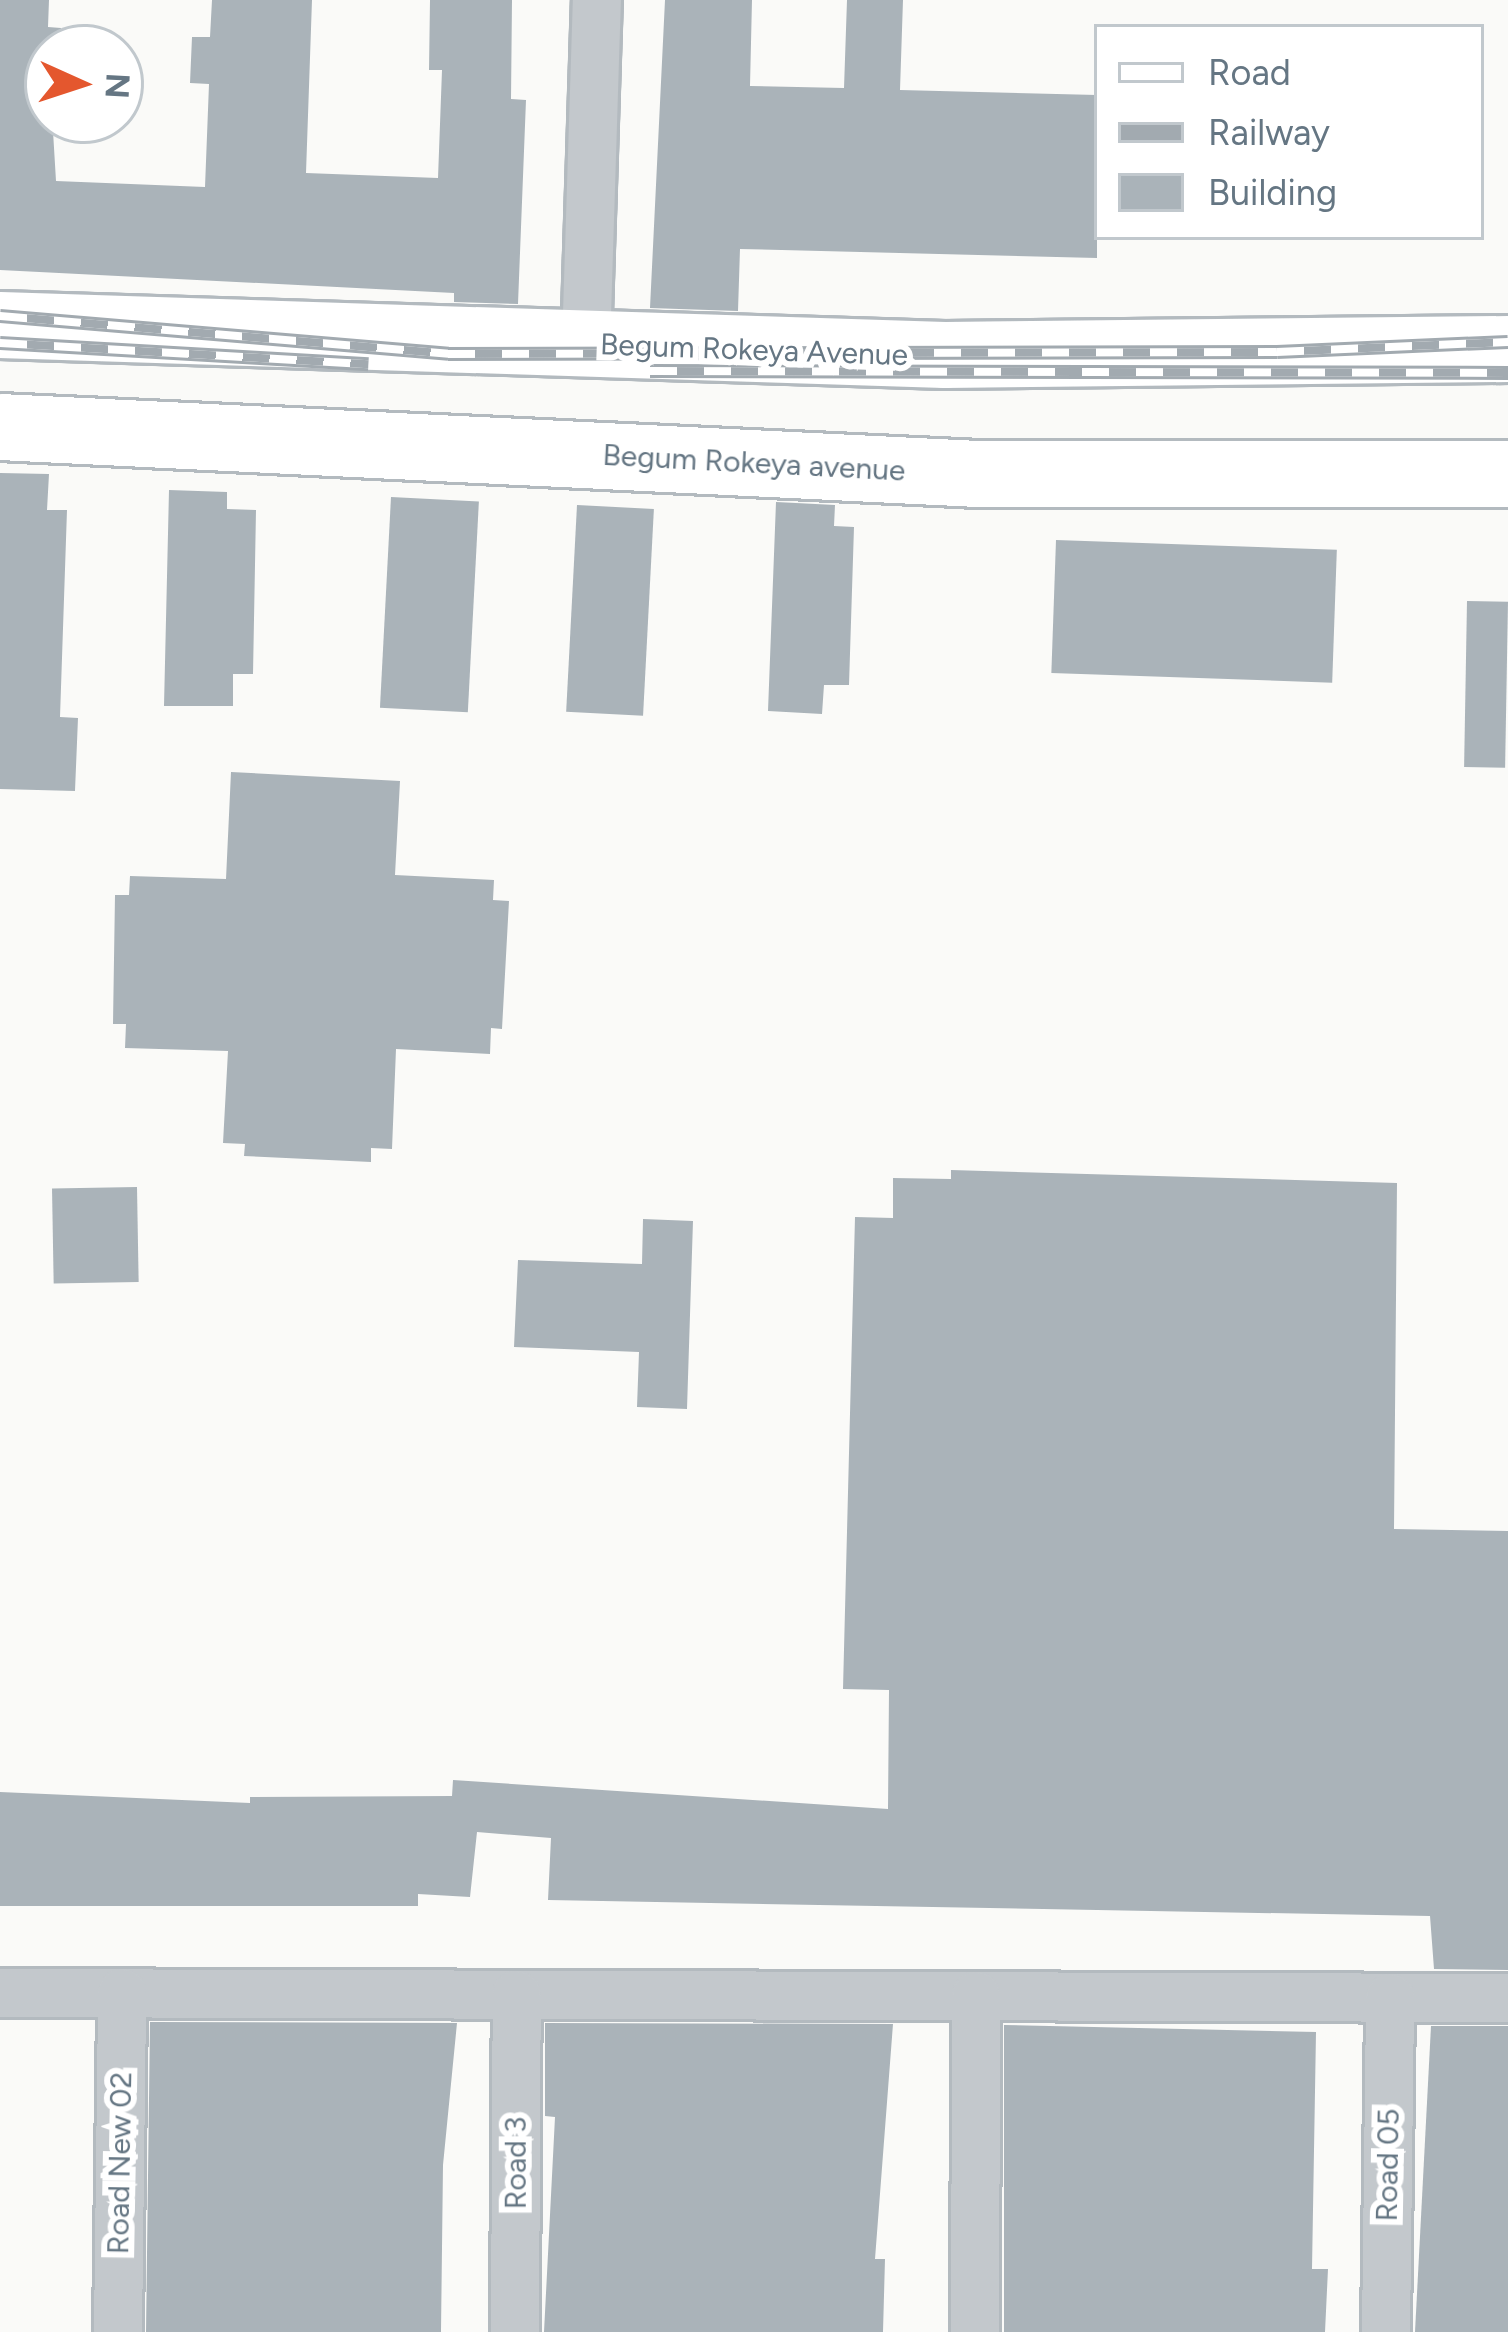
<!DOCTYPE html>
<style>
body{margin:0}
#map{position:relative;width:1508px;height:2332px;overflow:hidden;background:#fafaf8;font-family:Figtree,sans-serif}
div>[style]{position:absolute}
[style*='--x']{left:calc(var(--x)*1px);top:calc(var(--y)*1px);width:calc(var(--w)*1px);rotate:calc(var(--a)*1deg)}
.building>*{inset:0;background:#aab3b9;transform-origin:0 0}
.roads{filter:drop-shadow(3px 0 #b3babf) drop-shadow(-3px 0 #b3babf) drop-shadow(0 3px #b3babf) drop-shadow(0 -3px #b3babf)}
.street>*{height:48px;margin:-24px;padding:0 24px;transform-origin:24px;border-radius:24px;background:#c3c8cc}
.secondary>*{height:66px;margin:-33px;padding:0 33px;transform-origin:33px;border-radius:33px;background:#fff}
.rail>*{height:14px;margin-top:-7px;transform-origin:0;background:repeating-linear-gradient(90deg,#fff 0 27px,#a2aab0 0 54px);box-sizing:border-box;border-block:3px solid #a2aab0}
span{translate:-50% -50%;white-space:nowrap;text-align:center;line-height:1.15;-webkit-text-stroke:12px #fff;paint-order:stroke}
.street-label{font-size:30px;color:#657683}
.legend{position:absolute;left:1094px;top:24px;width:390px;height:216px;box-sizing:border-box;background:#fff;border:3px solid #c1c8cd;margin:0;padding:15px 21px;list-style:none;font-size:36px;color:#657683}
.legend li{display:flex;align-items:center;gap:24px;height:60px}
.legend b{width:60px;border:3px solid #c1c8cd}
.north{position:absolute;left:24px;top:24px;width:120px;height:120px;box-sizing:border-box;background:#fff;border:3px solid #c1c8cd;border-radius:50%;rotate:93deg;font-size:33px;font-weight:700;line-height:48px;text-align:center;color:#657683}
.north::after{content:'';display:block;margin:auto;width:42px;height:54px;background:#e4572e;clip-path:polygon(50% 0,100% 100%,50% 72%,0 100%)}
</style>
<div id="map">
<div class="building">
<i style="clip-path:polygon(0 0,49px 0,48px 27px,61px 28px,60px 48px,48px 48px,56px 181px,205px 187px,209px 84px,190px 83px,192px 37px,210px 37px,212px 0,312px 0,306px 173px,438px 178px,442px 70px,429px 70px,430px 0,512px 0,511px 99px,526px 100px,518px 304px,454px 302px,454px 293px,0 270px)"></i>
<i style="clip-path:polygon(665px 0,752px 0,750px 86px,844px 88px,847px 0,903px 0,900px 90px,1097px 95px,1097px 258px,740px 249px,738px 311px,650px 308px)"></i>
<i style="clip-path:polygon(0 473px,49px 474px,47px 510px,67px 510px,60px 717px,78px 718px,75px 791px,0 789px)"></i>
<i style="clip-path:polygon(169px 490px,227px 492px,227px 509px,256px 510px,253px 674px,233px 674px,233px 706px,164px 706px)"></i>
<i style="left:391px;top:497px;width:88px;height:211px;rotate:3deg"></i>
<i style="clip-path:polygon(776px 502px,835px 505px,834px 526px,854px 527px,849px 685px,824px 685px,822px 714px,768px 711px)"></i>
<i style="left:577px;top:505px;width:77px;height:207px;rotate:3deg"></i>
<i style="left:1056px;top:540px;width:281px;height:133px;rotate:2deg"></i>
<i style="left:1467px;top:601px;width:41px;height:166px;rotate:1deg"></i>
<i style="clip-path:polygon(231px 772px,400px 781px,395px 875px,494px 880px,493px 900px,509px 901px,502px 1029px,491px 1028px,490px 1054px,396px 1049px,392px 1149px,371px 1148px,371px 1162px,244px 1156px,245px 1144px,223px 1143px,228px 1051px,125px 1048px,126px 1024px,113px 1024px,115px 895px,129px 895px,130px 876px,226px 879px)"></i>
<i style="clip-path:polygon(951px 1170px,1397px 1183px,1394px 1529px,1508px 1531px,1508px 1970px,1434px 1969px,1430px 1916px,548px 1900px,551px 1838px,477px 1832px,470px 1897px,418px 1894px,418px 1906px,0 1906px,0 1792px,250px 1803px,250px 1797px,452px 1796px,453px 1780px,888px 1809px,889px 1690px,843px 1689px,855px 1217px,893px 1218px,893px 1178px,951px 1179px)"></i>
<i style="left:137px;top:1187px;width:95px;height:85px;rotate:89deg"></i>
<i style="clip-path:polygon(643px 1219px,693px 1221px,687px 1409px,637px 1407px,639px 1352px,514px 1347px,518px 1260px,642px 1264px)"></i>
<i style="clip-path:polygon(150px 2022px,457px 2023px,443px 2165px,441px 2332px,146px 2332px)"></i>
<i style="clip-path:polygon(545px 2023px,893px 2024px,875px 2259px,885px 2259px,883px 2332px,544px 2332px,555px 2117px,545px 2116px)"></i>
<i style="clip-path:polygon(1004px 2025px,1316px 2032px,1312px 2269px,1328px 2269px,1325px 2332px,1004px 2332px)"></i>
<i style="clip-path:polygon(1431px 2026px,1508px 2026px,1508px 2332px,1415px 2332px)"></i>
</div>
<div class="roads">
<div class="street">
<i style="--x:586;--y:346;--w:346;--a:-88.2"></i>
<i style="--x:0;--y:1993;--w:1508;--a:0.19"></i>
<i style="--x:118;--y:2332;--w:339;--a:-89.3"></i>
<i style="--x:515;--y:2332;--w:337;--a:-89.7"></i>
<i style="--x:975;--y:2332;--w:336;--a:-89.8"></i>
<i style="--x:1386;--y:2332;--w:334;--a:-89.3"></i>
</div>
<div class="secondary">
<i style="--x:0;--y:325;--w:945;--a:1.82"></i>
<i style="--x:945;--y:355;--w:563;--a:-0.61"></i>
<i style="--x:0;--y:427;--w:981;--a:2.75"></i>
<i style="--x:980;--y:474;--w:528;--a:0"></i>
</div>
</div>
<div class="rail">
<i style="--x:0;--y:316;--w:450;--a:4.8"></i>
<i style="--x:448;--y:354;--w:829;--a:-0.14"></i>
<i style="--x:1277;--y:352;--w:231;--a:-2.5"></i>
<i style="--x:0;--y:343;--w:369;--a:3.3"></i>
<i style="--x:650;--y:371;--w:858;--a:0.13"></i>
</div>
<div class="street-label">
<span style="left:754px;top:350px;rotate:2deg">Begum Rokeya Avenue</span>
<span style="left:754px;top:463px;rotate:3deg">Begum Rokeya avenue</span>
<span style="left:120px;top:2163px;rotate:-89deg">Road New 02</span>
<span style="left:516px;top:2163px;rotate:-90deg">Road 3</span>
<span style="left:1388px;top:2165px;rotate:-89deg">Road 05</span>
</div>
<ul class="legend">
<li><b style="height:15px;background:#fff"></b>Road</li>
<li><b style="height:15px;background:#a2aab0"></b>Railway</li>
<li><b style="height:33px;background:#aab3b9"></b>Building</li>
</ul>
<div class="north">N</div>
</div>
